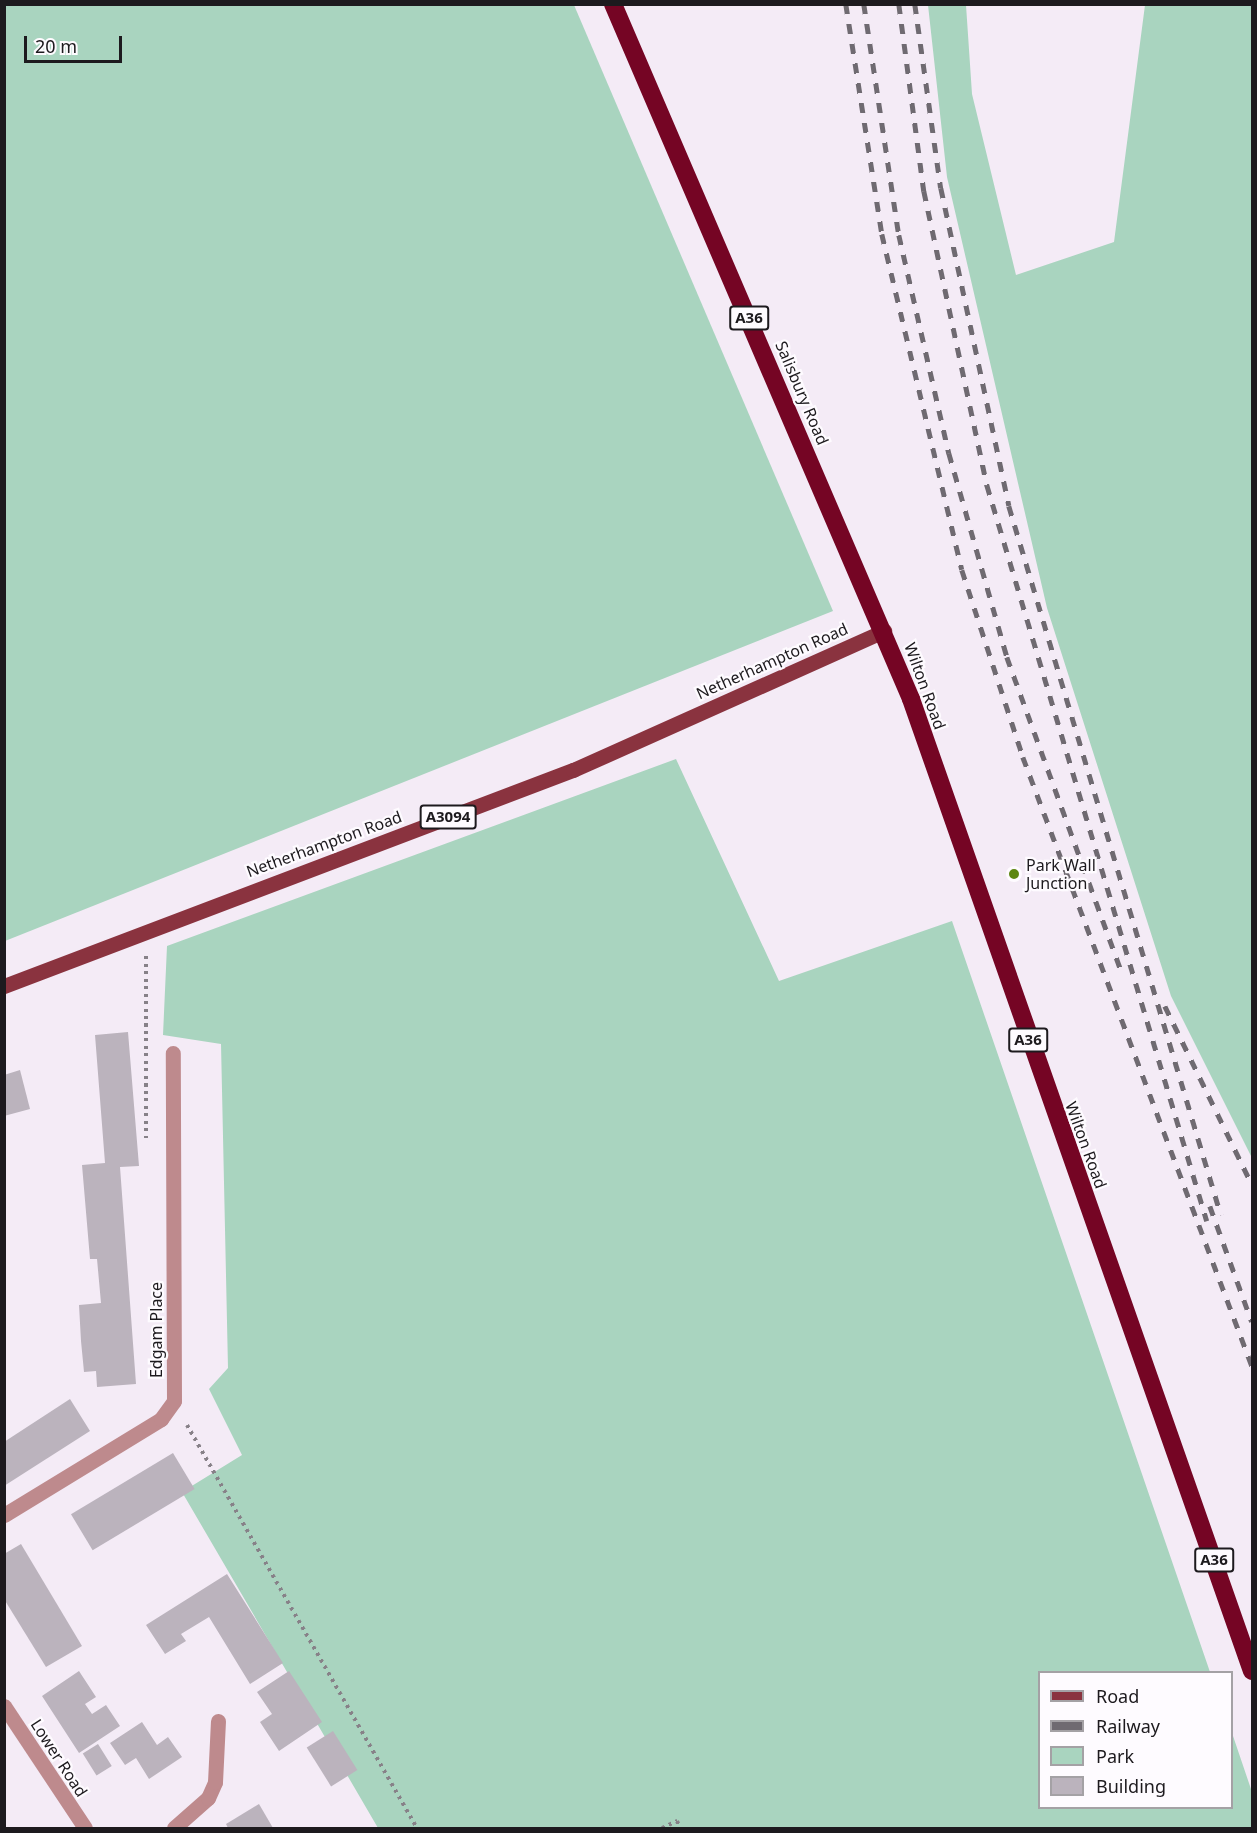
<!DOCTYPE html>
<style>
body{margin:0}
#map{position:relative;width:1257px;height:1833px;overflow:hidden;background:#f4ebf6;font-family:"Noto Sans",sans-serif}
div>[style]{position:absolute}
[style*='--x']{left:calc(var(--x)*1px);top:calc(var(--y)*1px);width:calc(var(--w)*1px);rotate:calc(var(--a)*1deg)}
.green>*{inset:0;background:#a9d4bf}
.building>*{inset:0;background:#bbb3bd;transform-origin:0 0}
.path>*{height:4px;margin-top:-2px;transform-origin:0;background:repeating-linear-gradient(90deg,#878188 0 3px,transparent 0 7.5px)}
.minor>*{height:15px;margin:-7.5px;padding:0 7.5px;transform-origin:7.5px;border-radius:7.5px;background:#be8a8d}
.major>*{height:15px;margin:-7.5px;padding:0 7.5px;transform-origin:7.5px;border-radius:7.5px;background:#8a333f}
.highway>*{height:18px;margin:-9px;padding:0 9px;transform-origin:9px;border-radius:9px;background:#750524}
.rail>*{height:4.5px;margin-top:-2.25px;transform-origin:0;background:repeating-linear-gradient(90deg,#6f6a71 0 10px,transparent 0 20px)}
.dots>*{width:16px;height:16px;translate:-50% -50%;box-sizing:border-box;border:3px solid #fefbff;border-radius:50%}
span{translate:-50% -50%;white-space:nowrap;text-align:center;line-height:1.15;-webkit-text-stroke:4.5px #fefbff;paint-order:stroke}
.shield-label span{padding:2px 4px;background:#fefbff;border:2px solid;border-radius:4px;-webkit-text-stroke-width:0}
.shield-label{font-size:15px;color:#1d1a1e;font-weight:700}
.street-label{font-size:16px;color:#1d1a1e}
.poi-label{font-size:16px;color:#1d1a1e}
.left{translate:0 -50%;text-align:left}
.frame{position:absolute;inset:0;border:6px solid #1d1a1e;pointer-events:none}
.legend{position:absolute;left:1038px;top:1671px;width:195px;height:138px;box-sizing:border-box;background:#fefbff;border:2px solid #a4a1a5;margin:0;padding:8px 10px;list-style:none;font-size:18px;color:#1d1a1e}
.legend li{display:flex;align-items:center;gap:12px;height:30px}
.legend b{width:30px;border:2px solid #a4a1a5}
.scale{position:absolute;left:24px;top:36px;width:98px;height:27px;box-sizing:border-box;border:3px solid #1d1a1e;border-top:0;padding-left:8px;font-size:18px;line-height:21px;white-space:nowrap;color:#1d1a1e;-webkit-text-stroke:4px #fefbff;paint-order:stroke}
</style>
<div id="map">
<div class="green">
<i style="clip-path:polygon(4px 5px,574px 5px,833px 611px,5px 941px)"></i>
<i style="clip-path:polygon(928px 5px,966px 5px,972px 94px,1016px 275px,1114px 242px,1145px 5px,1252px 5px,1252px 1158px,1171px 996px,1047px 608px,947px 177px)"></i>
<i style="clip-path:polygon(676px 759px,779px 981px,952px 921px,1210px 1672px,1040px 1672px,1040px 1808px,1232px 1808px,1232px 1733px,1252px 1792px,1252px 1828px,378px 1828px,182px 1492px,242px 1455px,209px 1389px,228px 1368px,221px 1044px,163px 1035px,167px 946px)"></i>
</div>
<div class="building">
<i style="clip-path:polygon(128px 1032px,139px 1166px,120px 1167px,136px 1384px,97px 1387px,96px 1371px,84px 1372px,81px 1341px,79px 1305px,101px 1303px,97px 1259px,90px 1259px,82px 1165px,105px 1163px,95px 1035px)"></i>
<i style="clip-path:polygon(20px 1070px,30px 1109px,4px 1116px,4px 1075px)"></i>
<i style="clip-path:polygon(70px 1399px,90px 1431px,4px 1486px,4px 1442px)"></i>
<i style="left:173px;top:1453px;width:42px;height:119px;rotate:59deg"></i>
<i style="clip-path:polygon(21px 1544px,82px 1646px,46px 1667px,4px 1599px,4px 1554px)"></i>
<i style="clip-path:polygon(227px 1574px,283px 1663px,250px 1684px,209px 1617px,181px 1634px,186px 1641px,165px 1654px,146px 1625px)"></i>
<i style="clip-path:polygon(79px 1671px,96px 1697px,85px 1704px,92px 1714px,106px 1705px,120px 1726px,79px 1753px,42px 1696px)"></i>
<i style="clip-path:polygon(289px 1671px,322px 1722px,279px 1751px,260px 1722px,272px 1714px,257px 1692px)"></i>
<i style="clip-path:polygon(142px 1722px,157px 1745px,168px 1737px,182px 1757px,149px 1779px,136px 1758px,125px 1765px,110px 1743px)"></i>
<i style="left:333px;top:1731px;width:46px;height:31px;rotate:58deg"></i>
<i style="left:98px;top:1744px;width:26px;height:18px;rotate:58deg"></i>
<i style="clip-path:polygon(259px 1804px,273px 1828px,228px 1828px,226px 1824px)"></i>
</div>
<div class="path">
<i style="--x:146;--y:956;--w:182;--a:90"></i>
<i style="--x:187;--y:1425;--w:464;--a:60.3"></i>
<i style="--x:662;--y:1828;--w:17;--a:-25"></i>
<i style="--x:677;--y:1821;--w:8;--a:67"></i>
</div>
<div class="minor">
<i style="--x:4;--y:1515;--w:184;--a:-31.4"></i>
<i style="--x:161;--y:1419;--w:22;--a:-54"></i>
<i style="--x:174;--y:1401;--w:348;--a:-90.2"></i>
<i style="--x:4;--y:1706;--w:146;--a:56.4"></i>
<i style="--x:174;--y:1828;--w:45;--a:-41.4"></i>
<i style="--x:208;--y:1798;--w:17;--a:-66"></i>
<i style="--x:215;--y:1782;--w:61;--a:-87.2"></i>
</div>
<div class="major">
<i style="--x:4;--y:986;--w:609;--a:-20.79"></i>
<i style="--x:573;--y:770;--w:341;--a:-24.1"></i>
</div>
<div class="highway">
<i style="--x:613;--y:4;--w:756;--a:66.79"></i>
<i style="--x:911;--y:699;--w:1030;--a:70.67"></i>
</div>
<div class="rail">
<i style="--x:846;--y:4;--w:233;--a:81.1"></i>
<i style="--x:882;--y:234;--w:345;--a:76.6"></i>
<i style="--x:962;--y:570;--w:197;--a:71.9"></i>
<i style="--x:1023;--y:757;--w:651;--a:69.39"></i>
<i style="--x:864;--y:4;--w:234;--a:81.4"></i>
<i style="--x:899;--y:235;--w:224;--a:77.1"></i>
<i style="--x:949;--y:453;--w:212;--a:74.1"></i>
<i style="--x:1007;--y:657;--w:334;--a:70"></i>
<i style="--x:899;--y:4;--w:189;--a:82.4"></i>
<i style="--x:924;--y:191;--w:301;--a:77.9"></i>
<i style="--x:987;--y:485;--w:768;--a:73.36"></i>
<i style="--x:915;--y:4;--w:186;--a:82"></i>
<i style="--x:941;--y:188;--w:325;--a:77.9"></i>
<i style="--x:1009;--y:506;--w:740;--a:73.35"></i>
<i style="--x:1165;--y:1006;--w:198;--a:64"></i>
<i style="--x:1210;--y:1206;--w:123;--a:70.1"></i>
</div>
<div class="dots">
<i style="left:1014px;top:874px;background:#5d8611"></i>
</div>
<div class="shield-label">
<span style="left:749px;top:318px">A36</span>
<span style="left:448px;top:817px">A3094</span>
<span style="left:1028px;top:1040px">A36</span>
<span style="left:1214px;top:1560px">A36</span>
</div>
<div class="street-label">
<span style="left:802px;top:393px;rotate:67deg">Salisbury Road</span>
<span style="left:772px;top:661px;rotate:-24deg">Netherhampton Road</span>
<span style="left:925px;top:686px;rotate:70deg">Wilton Road</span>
<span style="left:324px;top:844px;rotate:-20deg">Netherhampton Road</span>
<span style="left:1086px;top:1145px;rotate:70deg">Wilton Road</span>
<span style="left:156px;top:1330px;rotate:-90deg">Edgam Place</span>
<span style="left:59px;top:1758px;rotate:57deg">Lower Road</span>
</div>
<div class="poi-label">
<span class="left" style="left:1026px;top:874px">Park Wall<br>Junction</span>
</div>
<div class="frame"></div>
<ul class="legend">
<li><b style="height:8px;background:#8a333f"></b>Road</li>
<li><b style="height:8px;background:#6f6a71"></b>Railway</li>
<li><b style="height:16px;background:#a9d4bf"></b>Park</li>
<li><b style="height:16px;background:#bbb3bd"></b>Building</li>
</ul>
<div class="scale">20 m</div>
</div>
